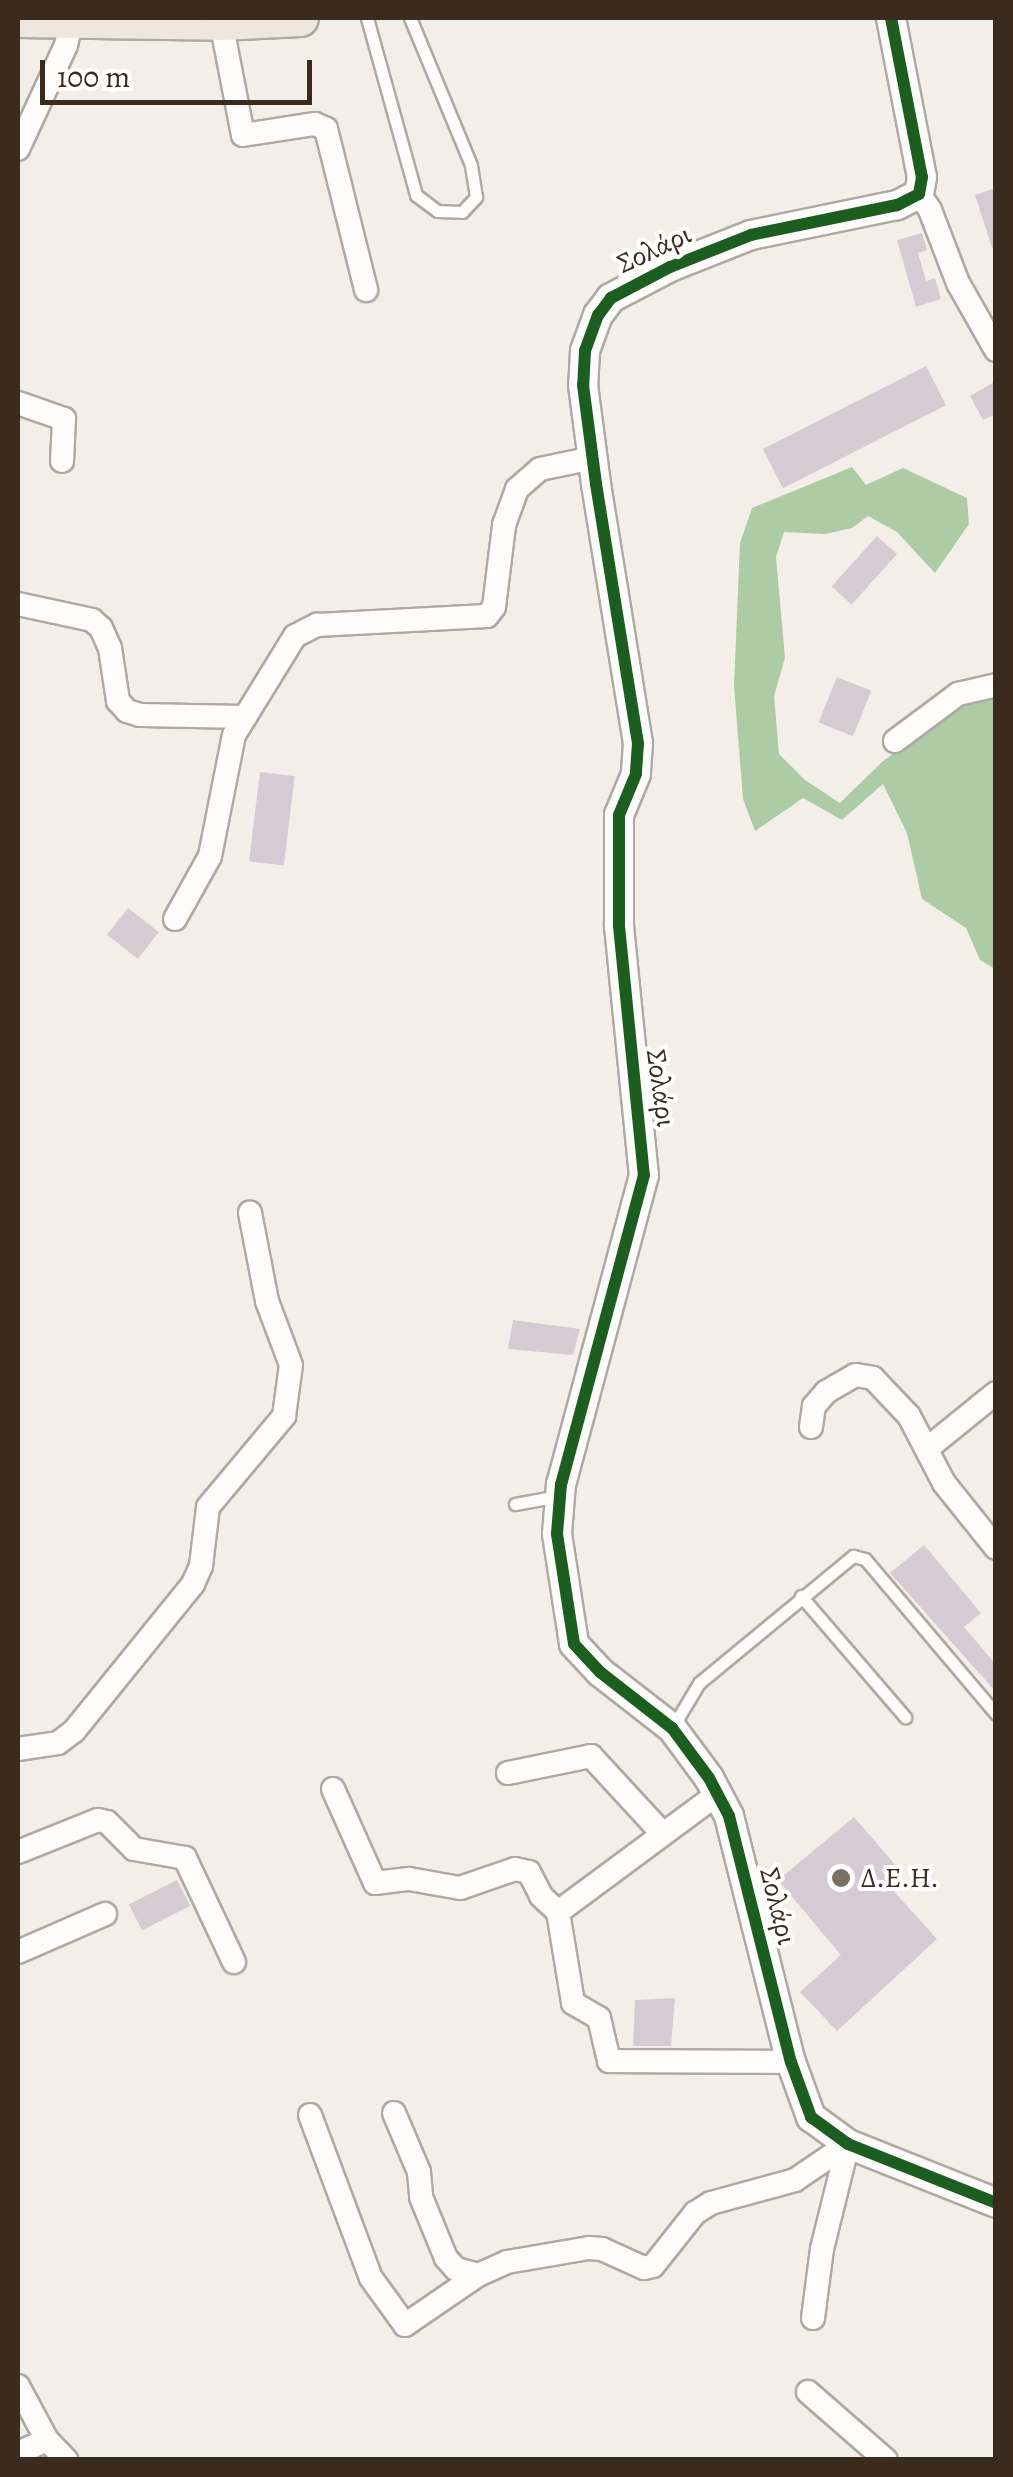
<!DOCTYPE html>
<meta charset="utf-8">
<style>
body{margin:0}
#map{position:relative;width:1013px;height:2477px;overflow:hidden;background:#f3eee7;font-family:Alegreya,serif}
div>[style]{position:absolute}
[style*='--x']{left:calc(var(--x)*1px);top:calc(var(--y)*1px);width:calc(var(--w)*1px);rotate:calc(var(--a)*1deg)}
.forest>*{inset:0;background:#adcca5}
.building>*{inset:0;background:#d6cbd3;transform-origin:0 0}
.roads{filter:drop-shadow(2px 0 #aea9a3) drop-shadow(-2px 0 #aea9a3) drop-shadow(0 2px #aea9a3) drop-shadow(0 -2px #aea9a3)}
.service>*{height:11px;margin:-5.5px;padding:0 5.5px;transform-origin:5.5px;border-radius:5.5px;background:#fdfcfb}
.minor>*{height:22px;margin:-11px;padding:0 11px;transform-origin:11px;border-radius:11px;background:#fdfcfb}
.tertiary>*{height:28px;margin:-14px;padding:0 14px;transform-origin:14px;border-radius:14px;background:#fdfcfb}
.primary>*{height:35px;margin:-17.5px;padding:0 17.5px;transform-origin:17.5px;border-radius:17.5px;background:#eee6df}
.cycleway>*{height:12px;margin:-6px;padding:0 6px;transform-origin:6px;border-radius:6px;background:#1b5e20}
.dots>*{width:28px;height:28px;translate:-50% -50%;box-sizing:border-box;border:5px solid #fff;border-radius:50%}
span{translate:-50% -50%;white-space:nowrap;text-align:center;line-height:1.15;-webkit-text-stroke:8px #fff;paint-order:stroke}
.street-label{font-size:28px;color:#3b2a1e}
.poi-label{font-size:28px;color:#3b2a1e}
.left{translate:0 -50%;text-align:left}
.frame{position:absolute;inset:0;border:20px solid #3b2a1e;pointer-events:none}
.scale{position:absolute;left:40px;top:60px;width:272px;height:45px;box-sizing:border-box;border:5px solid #3b2a1e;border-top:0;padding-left:12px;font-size:30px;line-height:35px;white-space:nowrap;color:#3b2a1e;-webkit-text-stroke:8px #fff;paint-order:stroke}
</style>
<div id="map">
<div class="forest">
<i style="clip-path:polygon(852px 467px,866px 485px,903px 468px,967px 498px,969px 524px,935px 573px,897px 532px,868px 516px,852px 528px,825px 534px,784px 532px,776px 557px,785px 658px,774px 696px,779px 754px,805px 780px,840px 803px,882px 762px,943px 715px,974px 696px,995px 695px,995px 969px,980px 960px,966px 928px,922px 899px,907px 833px,883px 784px,842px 820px,803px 798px,755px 831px,743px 799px,734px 686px,740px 543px,752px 508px)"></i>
</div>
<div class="building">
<i style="clip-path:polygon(996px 188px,996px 247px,992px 248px,975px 195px)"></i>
<i style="clip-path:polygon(922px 233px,927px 250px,918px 253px,926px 281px,935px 278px,941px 299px,916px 307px,897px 240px)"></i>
<i style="left:926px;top:366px;width:44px;height:183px;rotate:63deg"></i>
<i style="clip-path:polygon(996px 381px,996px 414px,983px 420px,970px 396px)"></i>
<i style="left:877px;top:536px;width:27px;height:68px;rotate:42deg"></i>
<i style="left:837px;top:677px;width:37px;height:49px;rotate:22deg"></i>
<i style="left:260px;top:772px;width:35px;height:90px;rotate:7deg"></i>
<i style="left:128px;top:908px;width:39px;height:34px;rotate:38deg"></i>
<i style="clip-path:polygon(513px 1320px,580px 1329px,573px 1355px,508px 1349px)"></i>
<i style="clip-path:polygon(924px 1545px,981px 1613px,964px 1627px,996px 1665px,996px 1692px,890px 1573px)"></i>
<i style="clip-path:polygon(854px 1817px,904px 1875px,890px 1887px,937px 1939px,837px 2031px,800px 1992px,841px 1955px,778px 1880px)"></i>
<i style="left:177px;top:1880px;width:29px;height:54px;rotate:63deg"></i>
<i style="clip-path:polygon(675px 1998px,671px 2046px,633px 2046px,635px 2000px)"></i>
</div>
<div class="roads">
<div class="service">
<i style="--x:367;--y:18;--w:184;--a:74.5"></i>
<i style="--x:416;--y:195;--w:26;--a:37"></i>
<i style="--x:437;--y:211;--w:25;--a:2"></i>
<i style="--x:462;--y:212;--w:21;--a:-47"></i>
<i style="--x:476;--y:197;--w:32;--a:-99"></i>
<i style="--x:471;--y:165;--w:159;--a:-112.5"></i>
<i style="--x:515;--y:1504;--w:44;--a:-10.5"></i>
<i style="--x:801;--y:1596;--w:160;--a:49.3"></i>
<i style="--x:672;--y:1728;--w:52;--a:-59"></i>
<i style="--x:699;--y:1683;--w:200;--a:-39.5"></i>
<i style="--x:853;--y:1556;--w:12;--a:14"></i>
<i style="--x:865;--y:1559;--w:203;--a:49.8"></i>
</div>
<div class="minor">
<i style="--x:221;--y:22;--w:115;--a:79"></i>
<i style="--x:243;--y:135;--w:73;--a:-8.7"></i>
<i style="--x:315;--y:124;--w:12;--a:24"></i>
<i style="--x:326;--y:129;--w:166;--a:76"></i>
<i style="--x:18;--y:149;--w:115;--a:-65.2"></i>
<i style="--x:66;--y:45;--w:26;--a:-77"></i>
<i style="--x:919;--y:194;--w:19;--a:55"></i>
<i style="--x:930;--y:210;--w:78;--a:69"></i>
<i style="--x:958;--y:283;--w:77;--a:60.4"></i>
<i style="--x:18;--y:403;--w:49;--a:19.2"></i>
<i style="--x:64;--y:419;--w:42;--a:92.7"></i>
<i style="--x:18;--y:604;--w:76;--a:12.2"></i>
<i style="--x:92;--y:620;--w:12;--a:42"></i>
<i style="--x:101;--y:628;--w:22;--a:66"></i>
<i style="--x:110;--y:648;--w:54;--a:81.4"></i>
<i style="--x:118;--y:701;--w:13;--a:48"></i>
<i style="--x:127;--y:711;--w:14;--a:17"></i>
<i style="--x:140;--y:715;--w:105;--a:1.1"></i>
<i style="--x:895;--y:741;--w:79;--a:-36.7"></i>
<i style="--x:958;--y:694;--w:39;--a:-13"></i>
<i style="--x:175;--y:919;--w:72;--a:-60.9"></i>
<i style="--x:210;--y:856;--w:123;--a:-78.8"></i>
<i style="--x:234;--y:735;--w:116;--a:-58.4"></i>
<i style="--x:295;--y:636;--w:25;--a:-27"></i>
<i style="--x:317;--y:625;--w:170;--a:-3"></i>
<i style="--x:487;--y:616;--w:11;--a:-52"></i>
<i style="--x:494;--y:607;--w:83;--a:-83"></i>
<i style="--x:504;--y:525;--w:38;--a:-70"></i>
<i style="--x:517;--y:489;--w:30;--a:-41"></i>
<i style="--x:540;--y:469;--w:54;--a:-11.7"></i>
<i style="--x:811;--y:1427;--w:21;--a:-82"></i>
<i style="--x:814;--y:1406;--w:18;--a:-49"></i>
<i style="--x:826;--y:1392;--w:34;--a:-30"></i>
<i style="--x:856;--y:1375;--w:17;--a:10"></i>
<i style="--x:873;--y:1378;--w:52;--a:46.5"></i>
<i style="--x:909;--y:1416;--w:76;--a:62.4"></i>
<i style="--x:944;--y:1483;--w:83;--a:51.3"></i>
<i style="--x:928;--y:1448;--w:87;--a:-39"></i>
<i style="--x:18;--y:1749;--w:40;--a:-8.5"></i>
<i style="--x:58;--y:1743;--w:20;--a:-37"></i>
<i style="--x:74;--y:1731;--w:189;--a:-51"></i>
<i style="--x:193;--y:1584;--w:20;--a:-66"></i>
<i style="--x:201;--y:1566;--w:59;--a:-83.2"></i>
<i style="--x:208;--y:1507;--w:119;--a:-50.1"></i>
<i style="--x:284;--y:1416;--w:51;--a:-82.2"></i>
<i style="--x:291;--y:1365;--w:68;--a:-110.6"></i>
<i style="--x:267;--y:1301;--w:90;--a:-100.9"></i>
<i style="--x:508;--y:1773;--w:85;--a:-11.6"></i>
<i style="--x:591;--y:1756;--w:105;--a:47.3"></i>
<i style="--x:333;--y:1789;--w:103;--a:65.9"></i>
<i style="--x:375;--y:1883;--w:34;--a:-7"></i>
<i style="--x:409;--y:1879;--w:52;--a:10"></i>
<i style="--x:460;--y:1888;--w:58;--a:-19.1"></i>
<i style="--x:515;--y:1869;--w:14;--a:12"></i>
<i style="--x:529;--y:1872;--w:27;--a:63"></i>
<i style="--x:541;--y:1896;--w:23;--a:43"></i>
<i style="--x:558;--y:1912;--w:92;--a:80.6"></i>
<i style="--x:573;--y:2003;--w:30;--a:30"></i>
<i style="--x:599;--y:2018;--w:44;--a:76.9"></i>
<i style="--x:609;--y:2061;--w:182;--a:0.3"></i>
<i style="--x:18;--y:1852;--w:86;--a:-21.8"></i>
<i style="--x:98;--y:1820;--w:9;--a:13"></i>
<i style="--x:107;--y:1822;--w:38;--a:45"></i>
<i style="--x:134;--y:1849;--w:52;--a:10"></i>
<i style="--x:185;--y:1858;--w:115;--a:64.8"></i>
<i style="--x:558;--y:1912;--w:200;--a:-36.5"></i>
<i style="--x:18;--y:1952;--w:95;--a:-23.6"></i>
<i style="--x:394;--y:2113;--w:64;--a:67"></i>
<i style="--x:419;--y:2172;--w:25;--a:85"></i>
<i style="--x:421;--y:2197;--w:66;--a:67.7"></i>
<i style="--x:446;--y:2258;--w:15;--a:48"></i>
<i style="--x:456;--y:2269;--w:23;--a:15"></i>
<i style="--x:310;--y:2115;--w:174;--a:69.5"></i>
<i style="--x:371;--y:2278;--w:58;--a:54.1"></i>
<i style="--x:405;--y:2325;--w:88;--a:-34.4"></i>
<i style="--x:478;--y:2275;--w:32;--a:-24"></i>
<i style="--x:507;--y:2262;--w:83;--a:-9.7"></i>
<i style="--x:589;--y:2248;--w:13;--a:4"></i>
<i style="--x:602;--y:2249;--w:46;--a:24.3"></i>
<i style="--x:644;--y:2268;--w:9;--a:-13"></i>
<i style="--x:653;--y:2266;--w:68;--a:-51.6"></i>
<i style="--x:695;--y:2213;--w:19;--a:-32"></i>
<i style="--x:711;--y:2203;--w:87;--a:-15.3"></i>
<i style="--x:795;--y:2180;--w:64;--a:-34.2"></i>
<i style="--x:813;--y:2318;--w:70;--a:-82.6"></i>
<i style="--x:822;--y:2249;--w:108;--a:-76.1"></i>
<i style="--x:18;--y:2386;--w:61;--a:61.8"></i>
<i style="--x:47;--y:2440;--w:32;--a:156"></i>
<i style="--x:808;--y:2392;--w:103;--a:41.1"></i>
<i style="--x:47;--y:2440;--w:28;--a:46"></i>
</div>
<div class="tertiary">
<i style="--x:891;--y:18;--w:162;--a:79"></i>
<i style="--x:922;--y:177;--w:17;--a:100"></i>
<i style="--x:919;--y:194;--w:25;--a:153"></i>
<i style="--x:897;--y:205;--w:149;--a:168.4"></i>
<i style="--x:751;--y:235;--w:87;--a:158.4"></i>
<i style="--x:670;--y:267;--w:67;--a:152.3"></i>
<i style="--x:611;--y:298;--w:21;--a:127"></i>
<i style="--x:598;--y:315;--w:38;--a:110"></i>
<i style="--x:585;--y:351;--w:34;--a:93"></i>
<i style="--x:583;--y:385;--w:100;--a:82.5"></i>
<i style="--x:596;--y:484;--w:262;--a:80.8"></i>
<i style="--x:638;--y:743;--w:31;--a:94"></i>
<i style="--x:636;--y:774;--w:44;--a:112.5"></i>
<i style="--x:619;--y:815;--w:111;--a:90"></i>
<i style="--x:619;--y:926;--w:250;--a:84.3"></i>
<i style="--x:644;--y:1175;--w:320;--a:105"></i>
<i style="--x:561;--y:1484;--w:50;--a:94.6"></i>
<i style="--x:557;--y:1534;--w:111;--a:81.2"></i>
<i style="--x:574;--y:1644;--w:38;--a:47"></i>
<i style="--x:600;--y:1672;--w:91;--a:37.9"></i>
<i style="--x:672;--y:1728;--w:62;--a:53.5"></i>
<i style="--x:709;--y:1778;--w:43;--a:62.2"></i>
<i style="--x:729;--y:1816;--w:254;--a:75.9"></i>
<i style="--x:791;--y:2062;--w:59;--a:70"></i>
<i style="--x:811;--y:2117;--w:46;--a:36.1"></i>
<i style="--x:848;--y:2144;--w:159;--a:21.7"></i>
</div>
<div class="primary">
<i style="--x:18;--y:19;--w:203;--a:0.8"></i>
<i style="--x:221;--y:22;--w:79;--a:-2.9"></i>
</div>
</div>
<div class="cycleway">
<i style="--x:891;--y:18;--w:162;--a:79"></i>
<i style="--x:922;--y:177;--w:17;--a:100"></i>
<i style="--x:919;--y:194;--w:25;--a:153"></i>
<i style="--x:897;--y:205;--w:149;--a:168.4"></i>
<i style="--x:751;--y:235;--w:87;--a:158.4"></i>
<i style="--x:670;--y:267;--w:67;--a:152.3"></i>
<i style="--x:611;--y:298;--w:21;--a:127"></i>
<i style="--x:598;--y:315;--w:38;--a:110"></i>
<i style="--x:585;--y:351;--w:34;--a:93"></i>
<i style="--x:583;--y:385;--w:100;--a:82.5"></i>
<i style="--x:596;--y:484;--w:262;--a:80.8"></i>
<i style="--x:638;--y:743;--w:31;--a:94"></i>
<i style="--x:636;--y:774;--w:44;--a:112.5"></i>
<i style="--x:619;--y:815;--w:111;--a:90"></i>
<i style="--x:619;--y:926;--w:250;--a:84.3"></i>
<i style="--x:644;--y:1175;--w:320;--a:105"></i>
<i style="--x:561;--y:1484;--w:50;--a:94.6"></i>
<i style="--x:557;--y:1534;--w:111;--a:81.2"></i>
<i style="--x:574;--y:1644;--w:38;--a:47"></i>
<i style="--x:600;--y:1672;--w:91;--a:37.9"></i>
<i style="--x:672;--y:1728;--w:62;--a:53.5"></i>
<i style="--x:709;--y:1778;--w:43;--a:62.2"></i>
<i style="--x:729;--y:1816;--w:254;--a:75.9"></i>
<i style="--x:791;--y:2062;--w:59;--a:70"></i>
<i style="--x:811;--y:2117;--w:46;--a:36.1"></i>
<i style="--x:848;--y:2144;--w:159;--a:21.7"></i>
</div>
<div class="dots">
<i style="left:841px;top:1878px;background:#7b6f64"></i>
</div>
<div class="street-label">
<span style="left:654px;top:249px;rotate:-25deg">Σολάρι</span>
<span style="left:661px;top:1088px;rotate:82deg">Σολάρι</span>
<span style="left:778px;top:1906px;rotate:76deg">Σολάρι</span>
</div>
<div class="poi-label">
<span class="left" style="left:861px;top:1878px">Δ.Ε.Η.</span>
</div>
<div class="frame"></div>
<div class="scale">100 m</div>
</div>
